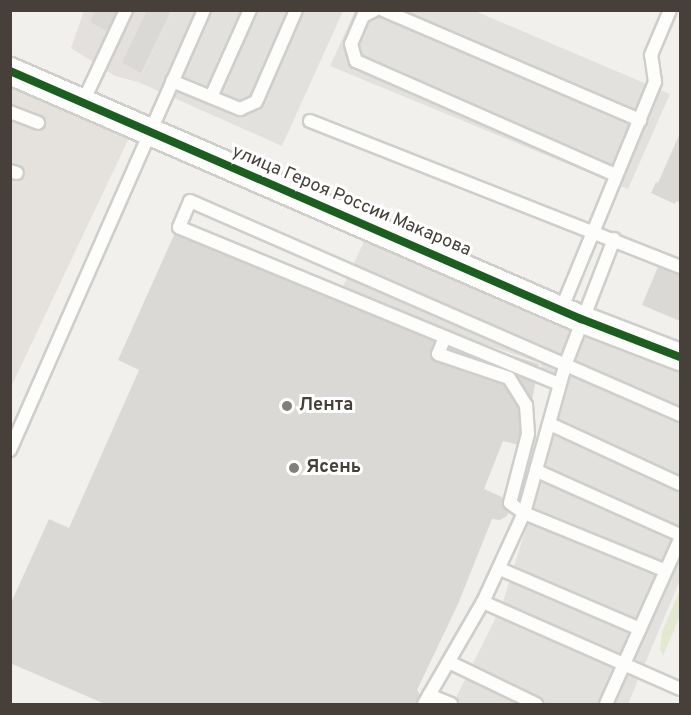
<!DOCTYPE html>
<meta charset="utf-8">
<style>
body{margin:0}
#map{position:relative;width:691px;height:715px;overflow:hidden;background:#f2f0ed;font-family:Overpass,sans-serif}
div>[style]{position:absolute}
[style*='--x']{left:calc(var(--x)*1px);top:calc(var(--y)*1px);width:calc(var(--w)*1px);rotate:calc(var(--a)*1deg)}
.residential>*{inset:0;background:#e5e1dc}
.industrial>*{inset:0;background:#e3e0dd}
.green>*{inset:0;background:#e2e9d0}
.parking>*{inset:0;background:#e3e1de}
.building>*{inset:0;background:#dbd9d6}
.roads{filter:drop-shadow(2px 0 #d0cecb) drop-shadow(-2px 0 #d0cecb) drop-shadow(0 2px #d0cecb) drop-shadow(0 -2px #d0cecb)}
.lane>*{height:12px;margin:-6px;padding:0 6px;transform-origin:6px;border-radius:6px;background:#fdfdfc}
.street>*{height:26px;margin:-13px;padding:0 13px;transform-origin:13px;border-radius:13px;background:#fdfdfc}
.cycleway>*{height:8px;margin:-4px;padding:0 4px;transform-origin:4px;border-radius:4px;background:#1b5e20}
.dots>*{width:16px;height:16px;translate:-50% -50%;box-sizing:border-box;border:3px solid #fff;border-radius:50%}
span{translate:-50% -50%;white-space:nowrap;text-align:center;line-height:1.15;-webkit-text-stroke:6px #fff;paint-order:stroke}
.street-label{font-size:18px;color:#47403a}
.poi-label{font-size:18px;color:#47403a;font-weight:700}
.left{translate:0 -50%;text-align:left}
.frame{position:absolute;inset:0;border:12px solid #47403a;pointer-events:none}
</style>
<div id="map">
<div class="residential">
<i style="clip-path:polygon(11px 70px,138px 119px,11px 387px)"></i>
</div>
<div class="industrial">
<i style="clip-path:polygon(84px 11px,173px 11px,138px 82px,115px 76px,71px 48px)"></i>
</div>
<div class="green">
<i style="clip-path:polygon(680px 590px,680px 616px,663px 656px,660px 649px,662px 632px)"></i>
</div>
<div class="parking">
<i style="clip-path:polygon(173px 11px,343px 11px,282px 146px,138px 82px)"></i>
<i style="clip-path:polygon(355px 11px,475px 11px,670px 94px,628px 189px,330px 66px)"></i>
<i style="clip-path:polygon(367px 235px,680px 365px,680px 580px,628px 704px,453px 704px,502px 605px,538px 490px,555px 400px,540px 363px,339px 295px)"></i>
</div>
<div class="building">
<i style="clip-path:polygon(95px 10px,119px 10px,109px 32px,90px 22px)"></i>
<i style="clip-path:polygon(147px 10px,171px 10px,141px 73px,122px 63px)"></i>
<i style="clip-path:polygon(680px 133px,680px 203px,676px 201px,675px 204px,651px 193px,656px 182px,658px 183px)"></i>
<i style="clip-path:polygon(178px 226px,452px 336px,539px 364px,523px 446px,503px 441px,484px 489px,502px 497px,508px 502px,510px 509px,507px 516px,500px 520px,492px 519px,458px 604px,417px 690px,421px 696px,421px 704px,105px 704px,10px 663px,10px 605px,49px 519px,69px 528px,139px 370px,118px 360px)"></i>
<i style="clip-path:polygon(660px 262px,680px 271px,680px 321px,642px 305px)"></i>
</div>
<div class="roads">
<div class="lane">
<i style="--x:375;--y:10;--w:13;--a:153"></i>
<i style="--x:363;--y:16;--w:30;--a:113"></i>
<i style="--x:351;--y:44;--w:18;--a:74"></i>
<i style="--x:356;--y:61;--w:284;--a:23.7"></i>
<i style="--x:383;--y:10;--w:280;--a:23.2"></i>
<i style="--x:172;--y:81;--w:74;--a:22.4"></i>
<i style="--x:240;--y:109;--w:17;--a:-24"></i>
<i style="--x:256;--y:102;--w:100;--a:-66.5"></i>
<i style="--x:211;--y:97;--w:95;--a:-65.9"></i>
<i style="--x:83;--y:102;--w:102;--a:-64.9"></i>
<i style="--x:10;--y:112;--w:30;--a:21"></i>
<i style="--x:310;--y:121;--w:398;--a:21.5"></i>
<i style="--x:10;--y:171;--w:7;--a:16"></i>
<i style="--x:561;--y:310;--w:247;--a:-67.6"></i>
<i style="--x:655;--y:82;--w:27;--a:-98"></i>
<i style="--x:651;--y:55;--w:49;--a:-67.1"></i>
<i style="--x:445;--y:337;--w:18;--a:112"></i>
<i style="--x:438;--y:354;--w:75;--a:18.7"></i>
<i style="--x:509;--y:378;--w:32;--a:58"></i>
<i style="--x:526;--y:405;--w:29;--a:86"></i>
<i style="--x:528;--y:434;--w:71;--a:104.6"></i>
<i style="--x:510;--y:503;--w:17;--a:36"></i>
<i style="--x:524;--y:513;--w:153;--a:22.2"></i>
<i style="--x:559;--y:384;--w:411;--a:-157.6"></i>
<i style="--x:179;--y:227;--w:28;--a:-67"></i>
<i style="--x:190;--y:201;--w:535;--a:23.59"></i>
<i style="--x:550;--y:424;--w:143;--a:24.8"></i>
<i style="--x:10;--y:450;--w:481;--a:-66.2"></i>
<i style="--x:537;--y:471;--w:157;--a:24.1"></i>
<i style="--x:500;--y:569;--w:152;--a:23.2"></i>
<i style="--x:483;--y:602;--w:215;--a:23.8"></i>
<i style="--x:449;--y:662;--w:97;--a:25.8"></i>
<i style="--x:429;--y:695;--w:24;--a:22"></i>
<i style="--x:424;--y:704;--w:118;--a:-60"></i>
<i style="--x:483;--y:602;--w:98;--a:-65.3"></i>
<i style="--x:524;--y:513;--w:156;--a:-74.4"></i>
<i style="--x:566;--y:363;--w:133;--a:-68.8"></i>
<i style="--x:606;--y:704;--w:181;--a:-65.8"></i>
</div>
<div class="street">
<i style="--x:10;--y:71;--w:623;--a:23.48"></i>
<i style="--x:581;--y:319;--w:106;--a:21"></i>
</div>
</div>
<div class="cycleway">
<i style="--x:10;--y:71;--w:623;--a:23.48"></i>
<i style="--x:581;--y:319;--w:106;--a:21"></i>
</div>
<div class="dots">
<i style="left:287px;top:406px;background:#837e79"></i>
<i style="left:294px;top:468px;background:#837e79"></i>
</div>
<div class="street-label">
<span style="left:351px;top:202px;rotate:23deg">улица Героя России Макарова</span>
</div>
<div class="poi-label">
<span class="left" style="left:299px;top:406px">Лента</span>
<span class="left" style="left:306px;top:468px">Ясень</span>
</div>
<div class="frame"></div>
</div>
